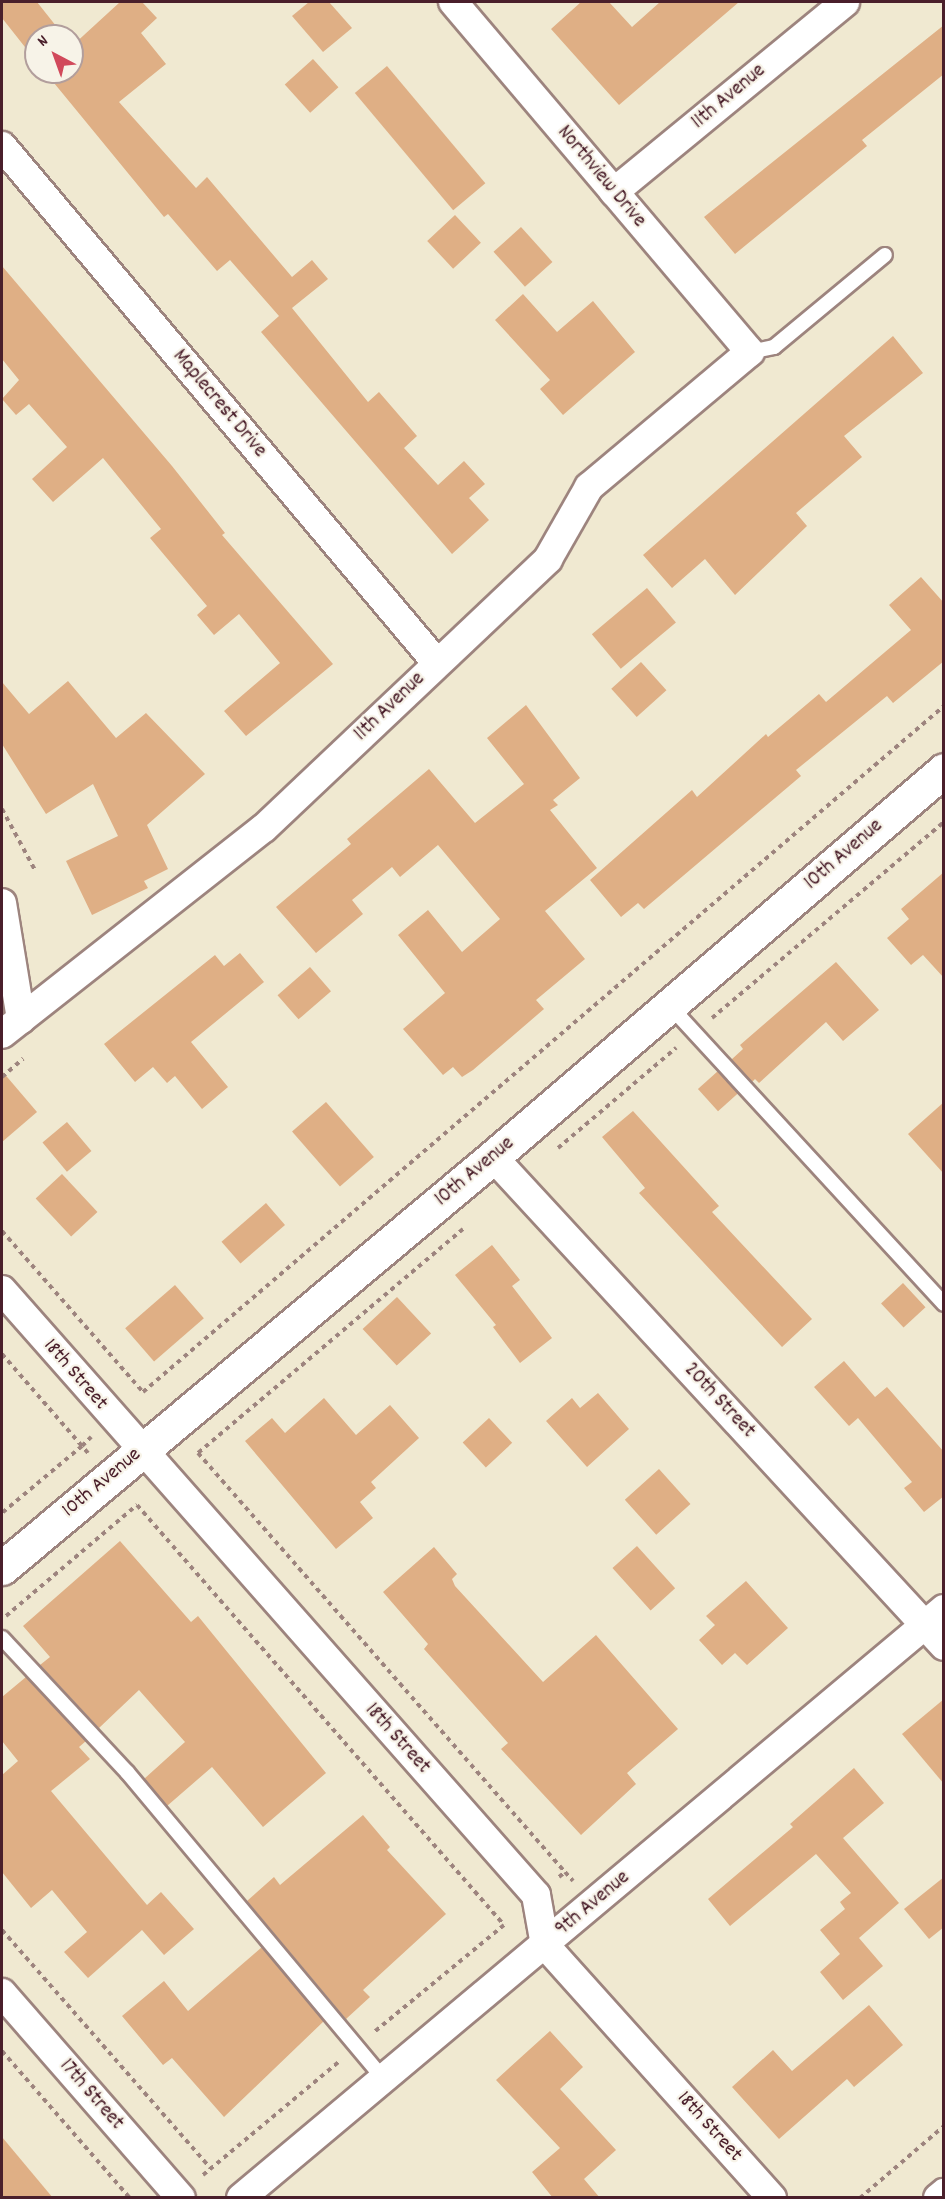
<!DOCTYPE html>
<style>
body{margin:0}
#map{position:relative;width:945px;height:2199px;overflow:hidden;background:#f0e9d1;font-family:Dekko,sans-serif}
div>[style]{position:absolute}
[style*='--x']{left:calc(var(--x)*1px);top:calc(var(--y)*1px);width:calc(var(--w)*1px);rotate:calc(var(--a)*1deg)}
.building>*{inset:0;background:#dfaf85;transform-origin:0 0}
.path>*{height:4px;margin-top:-2px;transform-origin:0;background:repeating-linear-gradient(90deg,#9d847e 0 4.5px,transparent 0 9px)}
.roads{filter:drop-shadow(2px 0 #9d847e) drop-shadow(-2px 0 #9d847e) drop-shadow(0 2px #9d847e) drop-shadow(0 -2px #9d847e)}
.lane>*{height:14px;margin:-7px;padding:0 7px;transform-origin:7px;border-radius:7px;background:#fff}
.street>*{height:28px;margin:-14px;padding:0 14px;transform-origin:14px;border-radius:14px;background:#fff}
.secondary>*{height:33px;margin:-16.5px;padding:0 16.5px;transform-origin:16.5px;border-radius:16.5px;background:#fff}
span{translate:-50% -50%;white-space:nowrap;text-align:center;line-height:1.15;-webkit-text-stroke:4.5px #f7f3e8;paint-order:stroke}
.street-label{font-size:21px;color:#4a1f2b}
.frame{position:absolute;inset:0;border:3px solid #4a1f2b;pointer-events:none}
.north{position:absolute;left:24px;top:24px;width:60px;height:60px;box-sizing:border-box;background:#f7f3e8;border:2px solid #b29e9c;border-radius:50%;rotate:319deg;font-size:16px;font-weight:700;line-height:24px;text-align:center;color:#4a1f2b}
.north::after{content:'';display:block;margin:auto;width:21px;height:27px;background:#d1495b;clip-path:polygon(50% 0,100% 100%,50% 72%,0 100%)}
</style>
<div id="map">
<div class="building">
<i style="clip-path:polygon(2px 2px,37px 2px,64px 36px,36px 36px,36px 61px,2px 18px)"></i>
<i style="clip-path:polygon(120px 2px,142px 2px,157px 18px,141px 33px,166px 64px,119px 102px,196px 188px,207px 177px,292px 277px,312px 260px,328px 279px,292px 308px,368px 402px,379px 392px,417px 436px,404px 448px,438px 485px,464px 461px,485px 484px,469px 498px,489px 520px,452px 554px,261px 332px,279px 316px,230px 260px,217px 271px,168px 214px,164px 217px,45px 72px,72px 72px,72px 46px)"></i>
<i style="clip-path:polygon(309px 2px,329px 2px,352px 28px,323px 52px,292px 16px)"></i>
<i style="clip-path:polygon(581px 2px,609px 2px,632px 27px,660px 2px,739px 2px,619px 105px,551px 29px)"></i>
<i style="clip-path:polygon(944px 25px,944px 74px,862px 140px,867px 146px,735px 254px,704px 217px)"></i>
<i style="left:313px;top:59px;width:38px;height:38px;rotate:48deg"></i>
<i style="left:387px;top:66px;width:153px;height:42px;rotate:50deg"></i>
<i style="left:455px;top:215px;width:38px;height:38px;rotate:47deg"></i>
<i style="left:521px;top:227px;width:47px;height:37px;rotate:48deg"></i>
<i style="clip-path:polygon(2px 266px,172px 466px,225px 533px,222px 535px,333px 664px,246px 736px,224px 711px,280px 663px,239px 614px,214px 635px,197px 615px,207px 606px,150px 538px,161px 529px,103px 458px,53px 502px,32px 479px,67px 447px,29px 404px,16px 415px,2px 399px,19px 380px,2px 359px)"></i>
<i style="clip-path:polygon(523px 294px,557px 332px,593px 301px,635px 352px,563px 415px,540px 389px,550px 380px,495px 320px)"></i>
<i style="clip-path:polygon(893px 336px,923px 373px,844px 436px,862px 457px,796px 513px,807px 526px,735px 595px,705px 559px,672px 588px,643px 555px)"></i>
<i style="clip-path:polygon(921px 577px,944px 603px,944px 661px,893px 703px,887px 696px,796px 770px,801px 776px,644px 909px,638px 903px,621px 917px,590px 880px,692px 790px,697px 797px,766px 734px,768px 737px,819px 694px,826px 702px,911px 630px,889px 605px)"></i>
<i style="left:647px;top:588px;width:45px;height:72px;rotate:50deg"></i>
<i style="left:641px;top:662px;width:38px;height:40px;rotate:48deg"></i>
<i style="clip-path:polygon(68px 681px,116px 738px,146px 713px,205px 774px,147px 825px,168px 869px,144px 881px,148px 888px,92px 915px,66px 861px,118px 836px,93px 784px,46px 814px,2px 744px,2px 682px,29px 714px)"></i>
<i style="clip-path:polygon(526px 705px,580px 778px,553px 800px,558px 805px,550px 810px,597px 868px,545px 911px,585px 959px,536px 1000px,544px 1009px,473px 1070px,462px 1077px,453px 1067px,443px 1075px,403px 1029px,445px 993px,398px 935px,428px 910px,462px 952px,500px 919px,438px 845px,400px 877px,392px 867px,352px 900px,363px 914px,316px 953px,276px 907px,351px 844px,347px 839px,429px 769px,475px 823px,524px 784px,487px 738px)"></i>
<i style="clip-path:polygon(944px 872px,944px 978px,923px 955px,911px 965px,887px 938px,909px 919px,901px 909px)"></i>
<i style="clip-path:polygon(240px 953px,264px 982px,191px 1042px,228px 1087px,202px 1109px,175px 1076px,167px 1083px,153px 1067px,135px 1082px,104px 1044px,215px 955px,224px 966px)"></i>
<i style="clip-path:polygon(836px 962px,879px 1010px,843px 1041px,826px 1022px,759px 1083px,755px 1079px,752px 1082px,731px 1060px,743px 1049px,740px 1045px)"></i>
<i style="left:310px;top:967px;width:32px;height:43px;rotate:49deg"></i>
<i style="clip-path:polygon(2px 1071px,37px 1112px,2px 1142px)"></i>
<i style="left:718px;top:1071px;width:30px;height:27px;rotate:48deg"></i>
<i style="left:326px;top:1102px;width:73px;height:45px;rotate:49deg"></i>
<i style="clip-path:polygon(944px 1102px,944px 1174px,908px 1134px)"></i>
<i style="clip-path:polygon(633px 1111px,719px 1206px,712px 1212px,812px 1319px,782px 1347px,639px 1193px,645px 1188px,602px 1137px)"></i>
<i style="left:67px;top:1122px;width:38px;height:32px;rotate:50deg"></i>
<i style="left:62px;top:1174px;width:52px;height:36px;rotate:47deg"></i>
<i style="left:266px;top:1203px;width:29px;height:59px;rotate:49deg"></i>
<i style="clip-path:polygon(492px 1245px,520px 1280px,512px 1286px,552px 1338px,520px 1363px,493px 1327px,496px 1325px,455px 1275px)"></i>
<i style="left:903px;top:1283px;width:33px;height:30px;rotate:47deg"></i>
<i style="left:175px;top:1285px;width:44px;height:66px;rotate:49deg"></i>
<i style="left:397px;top:1297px;width:50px;height:47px;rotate:47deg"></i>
<i style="clip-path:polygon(844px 1361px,875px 1397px,887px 1387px,944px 1452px,944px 1496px,924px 1512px,904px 1488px,912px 1482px,858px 1418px,849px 1426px,814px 1387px)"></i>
<i style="clip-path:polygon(598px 1393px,629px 1429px,587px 1467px,546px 1421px,572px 1398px,580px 1408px)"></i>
<i style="clip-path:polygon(324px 1398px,356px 1435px,390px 1405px,419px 1438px,371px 1482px,376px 1488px,360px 1502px,373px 1518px,336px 1549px,245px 1441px,272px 1418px,285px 1433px)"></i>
<i style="left:489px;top:1418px;width:34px;height:36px;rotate:47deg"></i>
<i style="left:659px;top:1469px;width:47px;height:46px;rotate:48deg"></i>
<i style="clip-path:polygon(120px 1541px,191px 1622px,198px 1616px,326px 1773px,263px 1827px,212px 1767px,167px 1806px,144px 1779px,185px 1742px,139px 1690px,99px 1728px,40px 1665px,50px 1657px,23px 1626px)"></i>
<i style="left:637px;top:1546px;width:57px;height:33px;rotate:48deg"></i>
<i style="clip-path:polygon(434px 1547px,457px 1574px,452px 1579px,455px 1586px,543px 1682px,596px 1635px,678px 1729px,627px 1773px,636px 1784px,581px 1835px,501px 1749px,508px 1743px,424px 1649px,428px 1644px,383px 1592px)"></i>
<i style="clip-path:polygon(746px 1581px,788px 1628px,747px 1665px,735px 1653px,722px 1665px,699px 1640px,715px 1625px,706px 1616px)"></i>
<i style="clip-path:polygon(26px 1677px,86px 1741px,79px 1747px,90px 1759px,51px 1791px,147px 1905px,161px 1892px,194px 1929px,164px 1955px,142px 1930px,88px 1978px,64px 1952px,87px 1932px,52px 1890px,31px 1908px,2px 1872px,2px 1775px,18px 1761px,2px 1741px,2px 1697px)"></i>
<i style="clip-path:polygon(944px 1699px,944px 1784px,902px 1734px)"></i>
<i style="clip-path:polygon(854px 1768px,884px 1803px,843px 1838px,899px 1903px,859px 1938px,883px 1966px,843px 2000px,820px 1972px,840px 1954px,820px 1930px,845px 1909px,840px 1902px,851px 1893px,816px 1854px,730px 1926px,708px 1899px,793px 1827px,790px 1824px)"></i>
<i style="clip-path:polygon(363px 1815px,390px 1847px,387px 1850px,446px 1914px,363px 1990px,370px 1997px,346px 2019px,247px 1901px,274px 1877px,280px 1885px)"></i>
<i style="clip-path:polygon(944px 1877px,944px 1927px,929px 1939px,904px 1909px)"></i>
<i style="clip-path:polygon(262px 1947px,324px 2021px,224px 2117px,172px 2058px,163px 2065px,122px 2016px,164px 1981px,188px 2011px)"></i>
<i style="clip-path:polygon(869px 2005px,903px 2045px,854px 2087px,847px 2079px,779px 2139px,732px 2087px,773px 2050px,792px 2071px)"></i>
<i style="clip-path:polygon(550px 2031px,583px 2067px,560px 2089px,616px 2150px,584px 2179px,600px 2198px,553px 2198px,532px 2172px,560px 2148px,496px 2080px)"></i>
<i style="clip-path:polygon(2px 2137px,53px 2198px,2px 2198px)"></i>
</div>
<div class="path">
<i style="--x:2;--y:809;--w:69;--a:61.6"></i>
<i style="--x:712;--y:1018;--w:304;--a:-40.2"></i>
<i style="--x:2;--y:1077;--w:28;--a:-41"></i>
<i style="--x:558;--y:1148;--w:155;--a:-40.3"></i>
<i style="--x:463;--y:1229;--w:347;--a:139.8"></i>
<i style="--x:198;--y:1453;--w:557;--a:48.79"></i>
<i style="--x:2;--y:1231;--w:214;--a:48.8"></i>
<i style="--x:143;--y:1392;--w:1055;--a:-40.58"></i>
<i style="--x:2;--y:1354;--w:122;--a:49"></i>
<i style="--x:82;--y:1446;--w:104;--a:140.1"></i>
<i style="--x:88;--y:1453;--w:9;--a:-131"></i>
<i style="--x:82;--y:1446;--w:13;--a:-45"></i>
<i style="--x:6;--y:1616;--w:172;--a:-40.3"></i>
<i style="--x:137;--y:1505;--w:558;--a:48.85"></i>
<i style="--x:504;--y:1925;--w:170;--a:140.5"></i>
<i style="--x:559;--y:1877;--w:8;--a:-40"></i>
<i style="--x:565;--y:1872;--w:12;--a:48"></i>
<i style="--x:2;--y:1930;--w:316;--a:48.8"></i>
<i style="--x:2;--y:2051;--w:195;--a:49"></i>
<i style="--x:203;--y:2175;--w:178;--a:-39.8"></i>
<i style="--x:860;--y:2198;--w:111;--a:-40.6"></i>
</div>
<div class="roads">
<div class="lane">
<i style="--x:750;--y:352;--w:25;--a:-12"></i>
<i style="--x:774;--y:347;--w:144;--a:-39.7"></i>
<i style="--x:669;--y:1005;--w:406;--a:47.4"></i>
<i style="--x:2;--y:1638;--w:183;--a:47"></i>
<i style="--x:127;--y:1772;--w:400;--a:50.1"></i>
</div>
<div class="street">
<i style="--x:2;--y:146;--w:674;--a:49.93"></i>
<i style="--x:614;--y:192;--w:299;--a:-39.4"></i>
<i style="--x:2;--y:903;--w:118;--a:80.7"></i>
<i style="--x:2;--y:1034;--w:333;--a:-38.2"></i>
<i style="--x:264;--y:828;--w:391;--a:-43.4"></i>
<i style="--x:548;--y:559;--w:83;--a:-60.3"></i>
<i style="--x:589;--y:487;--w:210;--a:-40"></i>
<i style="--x:750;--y:352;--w:459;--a:-130.3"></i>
<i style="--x:493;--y:1157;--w:665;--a:47.31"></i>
<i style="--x:2;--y:1290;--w:807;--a:48.57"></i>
<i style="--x:536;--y:1895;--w:51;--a:79.8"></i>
<i style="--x:545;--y:1945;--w:340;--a:48.1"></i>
<i style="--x:2;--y:1993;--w:272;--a:48.9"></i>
<i style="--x:241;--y:2198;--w:917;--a:-39.96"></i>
<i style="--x:938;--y:2198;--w:8;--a:-40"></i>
</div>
<div class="secondary">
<i style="--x:2;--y:1568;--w:640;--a:-39.93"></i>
<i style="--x:493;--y:1157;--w:594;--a:-40.63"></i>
</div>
</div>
<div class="street-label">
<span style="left:729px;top:97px;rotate:-40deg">11th Avenue</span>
<span style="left:601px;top:177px;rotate:50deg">Northview Drive</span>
<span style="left:219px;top:404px;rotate:50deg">Maplecrest Drive</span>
<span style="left:390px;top:707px;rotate:-44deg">11th Avenue</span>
<span style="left:844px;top:855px;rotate:-41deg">10th Avenue</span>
<span style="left:475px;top:1172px;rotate:-40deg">10th Avenue</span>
<span style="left:75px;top:1375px;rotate:49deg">18th Street</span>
<span style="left:719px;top:1401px;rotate:47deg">20th Street</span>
<span style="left:102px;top:1483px;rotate:-40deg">10th Avenue</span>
<span style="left:397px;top:1739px;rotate:48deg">18th Street</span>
<span style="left:593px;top:1904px;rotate:-40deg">9th Avenue</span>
<span style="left:91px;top:2095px;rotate:49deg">17th Street</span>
<span style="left:709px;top:2127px;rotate:48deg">18th Street</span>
</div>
<div class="frame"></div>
<div class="north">N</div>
</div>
